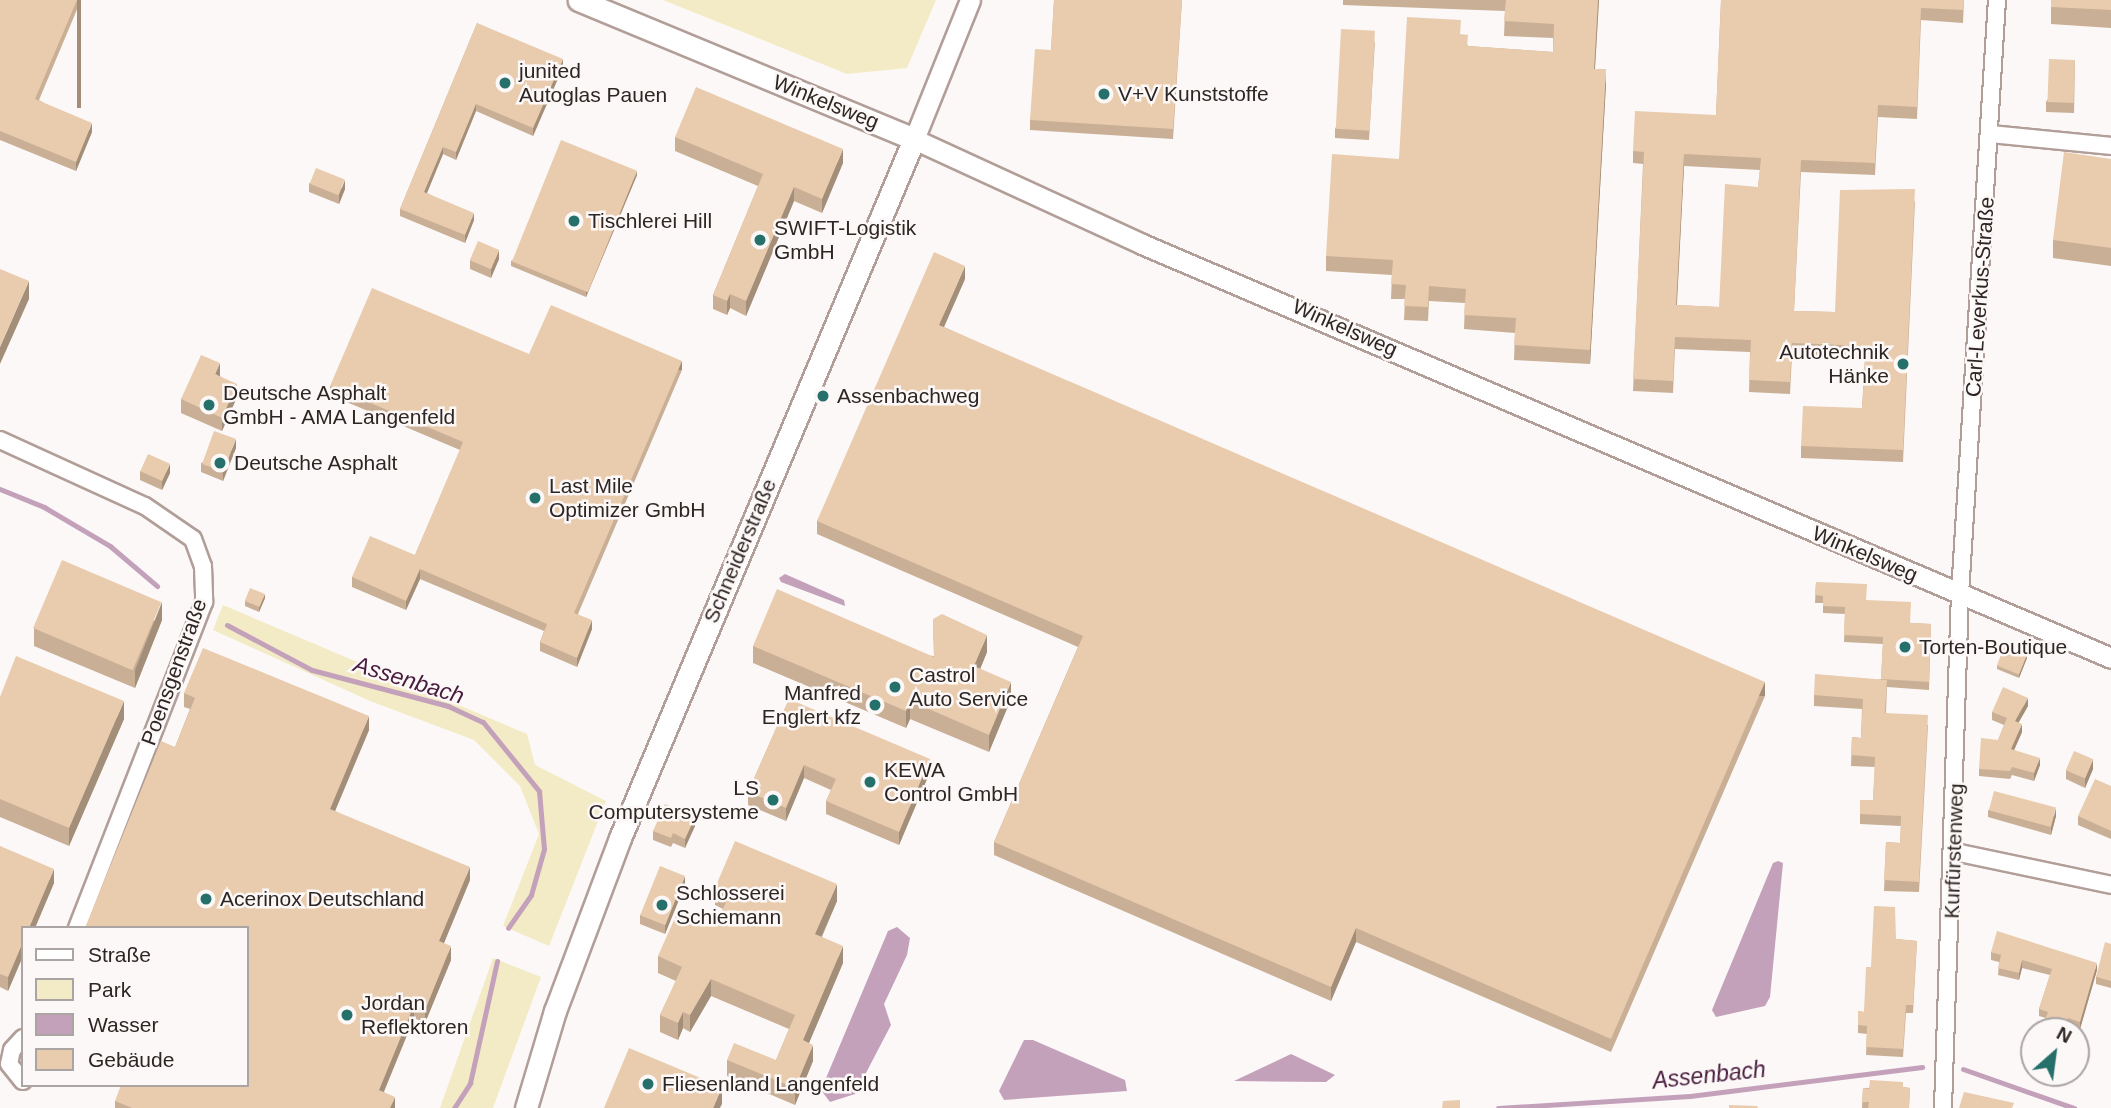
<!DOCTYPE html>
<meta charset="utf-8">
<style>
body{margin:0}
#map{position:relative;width:2111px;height:1108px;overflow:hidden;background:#fcf8f7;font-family:Helvetica,sans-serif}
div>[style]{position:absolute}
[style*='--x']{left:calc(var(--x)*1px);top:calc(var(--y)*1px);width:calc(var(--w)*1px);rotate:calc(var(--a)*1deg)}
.green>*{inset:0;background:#f3ebc5}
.water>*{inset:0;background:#c4a1ba}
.stream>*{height:5px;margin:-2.5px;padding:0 2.5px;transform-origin:2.5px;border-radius:2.5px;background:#c4a1ba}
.roads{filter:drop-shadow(2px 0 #b29e98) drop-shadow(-2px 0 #b29e98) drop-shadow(0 2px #b29e98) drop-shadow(0 -2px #b29e98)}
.minor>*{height:16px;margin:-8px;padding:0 8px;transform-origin:8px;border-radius:8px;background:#fff}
.tertiary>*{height:19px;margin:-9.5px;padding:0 9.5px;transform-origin:9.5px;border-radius:9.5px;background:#fff}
.secondary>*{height:21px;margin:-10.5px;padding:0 10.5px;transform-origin:10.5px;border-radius:10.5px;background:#fff}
.wall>*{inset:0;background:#c8af95}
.shaded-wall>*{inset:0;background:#a38e79;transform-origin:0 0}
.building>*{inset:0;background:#e9cbad;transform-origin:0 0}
.dots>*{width:19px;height:19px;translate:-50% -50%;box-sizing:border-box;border:4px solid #fcf8f7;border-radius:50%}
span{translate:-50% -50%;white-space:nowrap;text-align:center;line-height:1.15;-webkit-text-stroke:5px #fcf8f7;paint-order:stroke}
.poi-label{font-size:21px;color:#2e2624}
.left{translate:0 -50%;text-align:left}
.right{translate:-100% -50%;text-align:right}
.street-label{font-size:21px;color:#2e2624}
.water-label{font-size:23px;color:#481c3e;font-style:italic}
.legend{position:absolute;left:21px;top:926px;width:228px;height:161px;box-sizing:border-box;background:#fcf8f7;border:2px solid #aaa4a3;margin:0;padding:9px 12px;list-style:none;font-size:21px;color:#2e2624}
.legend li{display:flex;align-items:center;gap:14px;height:35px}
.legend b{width:35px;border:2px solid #aaa4a3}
.north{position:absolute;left:2020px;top:1017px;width:70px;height:70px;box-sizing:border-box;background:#fcf8f7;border:2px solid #aaa4a3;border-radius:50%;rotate:28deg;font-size:19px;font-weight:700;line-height:28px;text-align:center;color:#2e2624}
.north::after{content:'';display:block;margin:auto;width:24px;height:32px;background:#26706b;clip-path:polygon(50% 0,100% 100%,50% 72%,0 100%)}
</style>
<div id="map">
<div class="green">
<i style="clip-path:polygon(663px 0,936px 0,907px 68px,847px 74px)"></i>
<i style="clip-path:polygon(223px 605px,527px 734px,535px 765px,606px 801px,549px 946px,503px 926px,539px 834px,520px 786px,474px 740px,370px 701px,213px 630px)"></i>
<i style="clip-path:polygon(493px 958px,541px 977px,493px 1108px,440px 1108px)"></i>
</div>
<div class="water">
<i style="clip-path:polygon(785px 574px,844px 600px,845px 606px,781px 582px,779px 578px)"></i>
<i style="clip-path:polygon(1778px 861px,1783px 863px,1770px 997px,1765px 1006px,1716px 1017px,1712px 1010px,1773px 863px)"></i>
<i style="clip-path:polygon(897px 927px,910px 938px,907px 955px,884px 1004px,891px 1025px,855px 1094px,830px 1102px,821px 1090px,888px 931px)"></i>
<i style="clip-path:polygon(1024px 1040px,1033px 1040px,1125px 1080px,1127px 1091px,1004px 1100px,999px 1091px)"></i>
<i style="clip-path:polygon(1291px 1054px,1335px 1075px,1326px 1082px,1234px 1081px)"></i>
</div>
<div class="stream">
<i style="--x:0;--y:489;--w:48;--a:22.2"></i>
<i style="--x:44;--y:507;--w:77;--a:30.6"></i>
<i style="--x:110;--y:546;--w:62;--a:40.4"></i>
<i style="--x:227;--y:625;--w:96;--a:27.9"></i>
<i style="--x:312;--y:670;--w:141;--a:14.8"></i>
<i style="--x:448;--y:706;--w:38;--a:25"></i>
<i style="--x:483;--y:722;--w:89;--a:50.9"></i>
<i style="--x:539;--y:791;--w:58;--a:85.1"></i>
<i style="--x:544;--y:849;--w:48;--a:105.8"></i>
<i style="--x:531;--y:895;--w:40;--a:124.9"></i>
<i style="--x:1963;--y:1069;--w:118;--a:19.4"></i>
<i style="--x:454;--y:1108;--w:30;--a:-57"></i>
<i style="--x:470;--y:1083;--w:125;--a:-77.5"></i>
<i style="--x:1498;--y:1108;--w:192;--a:-3.6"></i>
<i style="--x:1690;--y:1096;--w:234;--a:-7.1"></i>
</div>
<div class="roads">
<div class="minor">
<i style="--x:1991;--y:134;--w:121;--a:5.7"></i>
<i style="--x:0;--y:440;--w:159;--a:24.5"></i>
<i style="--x:145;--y:506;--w:58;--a:34.5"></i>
<i style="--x:193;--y:539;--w:29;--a:70"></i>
<i style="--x:203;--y:566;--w:36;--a:88"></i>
<i style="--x:204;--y:602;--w:350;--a:111.3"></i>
<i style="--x:1955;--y:852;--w:159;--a:11.9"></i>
<i style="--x:23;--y:1038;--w:16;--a:133"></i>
<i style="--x:12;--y:1050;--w:14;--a:102"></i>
<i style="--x:9;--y:1064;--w:22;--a:51"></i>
<i style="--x:1943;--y:1108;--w:514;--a:-88.11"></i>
<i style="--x:1960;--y:594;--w:595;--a:-86.44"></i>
</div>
<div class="tertiary">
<i style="--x:970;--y:0;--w:150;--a:111.9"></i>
<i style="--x:914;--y:139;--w:251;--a:24.7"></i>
<i style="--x:1142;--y:244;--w:1054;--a:23.13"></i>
</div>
<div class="secondary">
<i style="--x:526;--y:1108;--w:101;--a:-73.4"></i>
<i style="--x:555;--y:1011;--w:185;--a:-69.4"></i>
<i style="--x:620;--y:838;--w:758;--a:-67.19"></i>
<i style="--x:914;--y:139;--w:363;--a:-157.5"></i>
</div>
</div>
<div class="wall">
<i style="clip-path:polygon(0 0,81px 0,39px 100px,92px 132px,76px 171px,0 140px)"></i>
<i style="clip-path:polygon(1054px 0,1182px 0,1173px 139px,1030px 130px,1030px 120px,1051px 50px)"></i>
<i style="clip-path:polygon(1343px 0,1599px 0,1595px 69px,1606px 84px,1590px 364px,1514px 360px,1515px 333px,1464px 329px,1465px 303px,1429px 301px,1428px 321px,1404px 320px,1405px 299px,1391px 299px,1392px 275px,1326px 271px,1326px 256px,1399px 159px,1461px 34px,1468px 46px,1553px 52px,1553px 38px,1504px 36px,1505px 11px,1343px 5px)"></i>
<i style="clip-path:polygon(evenodd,1721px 0,1964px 0,1963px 23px,1921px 20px,1917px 119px,1878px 117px,1875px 175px,1801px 172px,1794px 311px,1835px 312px,1915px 201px,1903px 462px,1801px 458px,1801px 446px,1862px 408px,1865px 358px,1792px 355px,1790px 394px,1749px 392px,1750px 352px,1675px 349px,1673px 393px,1633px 391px,1643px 164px,1633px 163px,1633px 151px,1716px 115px,1721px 0,1684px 166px,1760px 170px,1758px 187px,1719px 307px,1677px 305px,1684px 166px)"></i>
<i style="clip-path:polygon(2051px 0,2111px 0,2111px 28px,2051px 24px)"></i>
<i style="clip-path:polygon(477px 23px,563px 67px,533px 136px,476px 111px,456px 160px,443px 154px,427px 193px,474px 220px,465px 243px,400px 216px,400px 209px)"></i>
<i style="clip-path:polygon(1375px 41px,1369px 140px,1335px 138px,1335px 129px)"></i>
<i style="clip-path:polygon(2075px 60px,2074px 113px,2046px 112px,2046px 102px)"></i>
<i style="clip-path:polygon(675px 137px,843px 163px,822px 213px,794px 201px,746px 316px,730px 308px,727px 315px,713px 309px,713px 295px,758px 186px,675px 151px)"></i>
<i style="clip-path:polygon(2111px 159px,2111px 266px,2053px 258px,2053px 240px)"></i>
<i style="clip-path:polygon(637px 175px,586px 297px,511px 266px,511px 261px)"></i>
<i style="clip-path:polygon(309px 183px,345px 189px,339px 204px,309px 192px)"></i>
<i style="clip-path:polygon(499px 259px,491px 278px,470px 269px,470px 260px)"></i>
<i style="clip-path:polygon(965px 279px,944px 327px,1765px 696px,1611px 1052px,1356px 942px,1331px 1001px,994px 855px,994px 842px,1078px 647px,817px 534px,817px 521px)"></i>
<i style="clip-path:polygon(529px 354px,682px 370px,578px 614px,592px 629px,577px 667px,540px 651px,540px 642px,544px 631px,420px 579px,406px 610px,352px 587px,352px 577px,415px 555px,460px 450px,330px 395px,330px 386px)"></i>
<i style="clip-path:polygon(220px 376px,237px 397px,222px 431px,181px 413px,181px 399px)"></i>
<i style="clip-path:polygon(236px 448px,223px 481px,201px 472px,201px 463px)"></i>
<i style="clip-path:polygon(140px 471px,170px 473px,162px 490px,140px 480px)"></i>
<i style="clip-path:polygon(1816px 582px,1866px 600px,1911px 623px,1931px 624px,1929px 690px,1887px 687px,1886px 713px,1928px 725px,1919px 892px,1884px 891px,1886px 842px,1900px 843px,1901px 826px,1860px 824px,1860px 800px,1873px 800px,1875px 767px,1851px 766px,1852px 737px,1861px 738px,1862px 709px,1814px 706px,1814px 695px,1881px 679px,1883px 644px,1844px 642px,1845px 614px,1823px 613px,1823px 603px,1815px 603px)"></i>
<i style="clip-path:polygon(265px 598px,259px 612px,245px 606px,245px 601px)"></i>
<i style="clip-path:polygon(933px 619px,987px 652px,980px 669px,1011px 699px,989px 752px,910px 719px,906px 728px,753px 663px,753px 646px,934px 656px)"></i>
<i style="clip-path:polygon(162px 620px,135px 688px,34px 646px,34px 628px)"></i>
<i style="clip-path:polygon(2027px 658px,2019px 678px,1997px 669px,1997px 665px)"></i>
<i style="clip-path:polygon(184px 693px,369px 730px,335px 811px,470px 880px,444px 943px,451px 960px,425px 1023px,414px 1018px,384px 1092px,395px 1108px,115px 1108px,115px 1101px,247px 1085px,175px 747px,190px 709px,184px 707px)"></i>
<i style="clip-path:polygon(0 697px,124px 719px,69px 846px,0 817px)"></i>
<i style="clip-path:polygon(789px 699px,930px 772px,899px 845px,826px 814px,826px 801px,831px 790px,804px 778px,786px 821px,748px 805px,748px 792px)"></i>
<i style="clip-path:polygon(2028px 706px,2018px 723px,2022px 732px,2014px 750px,2040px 765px,2034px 781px,2012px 775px,2010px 779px,1979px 776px,1979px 769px,1998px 740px,2004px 725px,1992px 720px,1992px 712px)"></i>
<i style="clip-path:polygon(2093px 769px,2085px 788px,2066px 779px,2066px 770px)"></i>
<i style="clip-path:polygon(2111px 786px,2111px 839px,2078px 825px,2078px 816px)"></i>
<i style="clip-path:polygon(1988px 810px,2056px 816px,2051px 835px,1988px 817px)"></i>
<i style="clip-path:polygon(695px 826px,685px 848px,673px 843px,671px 847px,653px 840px,653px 831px)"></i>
<i style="clip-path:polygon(0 846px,54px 883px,8px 991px,0 987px)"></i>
<i style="clip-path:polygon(685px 885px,665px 934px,640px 924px,640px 915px)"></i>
<i style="clip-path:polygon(715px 888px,837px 901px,822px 937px,843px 963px,809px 1043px,813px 1061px,795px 1105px,727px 1076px,727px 1060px,776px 1060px,789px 1029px,711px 996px,690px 1032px,683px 1028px,678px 1040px,660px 1032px,660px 1015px,676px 981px,658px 973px,658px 956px,715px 927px,723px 909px,715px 905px)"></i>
<i style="clip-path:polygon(1896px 939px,1917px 941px,1913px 1013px,1906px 1013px,1903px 1057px,1866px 1055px,1867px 1034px,1858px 1033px,1858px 1011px,1864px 1012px,1871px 967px)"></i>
<i style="clip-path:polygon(2111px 944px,2111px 988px,2096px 984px,2096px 977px)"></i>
<i style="clip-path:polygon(1991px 952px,2097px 970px,2080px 1029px,2068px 1025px,2066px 1031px,2057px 1031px,2045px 1027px,2046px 1018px,2039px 1016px,2039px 1009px,2050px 975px,2022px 968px,2019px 980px,1998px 975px,1999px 962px,1991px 960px)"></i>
<i style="clip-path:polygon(1903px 1087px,1910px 1088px,1909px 1108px,1862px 1108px,1863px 1088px)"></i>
</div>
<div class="shaded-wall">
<i style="left:77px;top:0;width:4px;height:108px"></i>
<i style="clip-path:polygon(1598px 0,1599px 0,1594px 83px,1594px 69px)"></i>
<i style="clip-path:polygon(563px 59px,563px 67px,533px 136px,533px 128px)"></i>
<i style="clip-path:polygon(1606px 69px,1606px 84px,1590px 364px,1590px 350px)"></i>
<i style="clip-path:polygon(476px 104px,476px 111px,456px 160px,456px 152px)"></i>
<i style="clip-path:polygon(92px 123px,92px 132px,76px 171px,76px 162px)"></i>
<i style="clip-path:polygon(443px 147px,443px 154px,424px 200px,424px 192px)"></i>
<i style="clip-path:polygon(843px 149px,843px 163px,822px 213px,822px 199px)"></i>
<i style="clip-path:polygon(1684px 154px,1684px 166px,1676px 317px,1676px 305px)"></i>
<i style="clip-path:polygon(637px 171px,637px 175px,586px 297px,586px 292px)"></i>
<i style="clip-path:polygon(345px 180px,345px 189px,339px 204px,339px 195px)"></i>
<i style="clip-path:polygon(794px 187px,794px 201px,746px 316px,746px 301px)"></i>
<i style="clip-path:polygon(474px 213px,474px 220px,465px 243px,465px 235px)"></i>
<i style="clip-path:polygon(499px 250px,499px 259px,491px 278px,491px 269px)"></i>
<i style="clip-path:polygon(965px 266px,965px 279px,939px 338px,939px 325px)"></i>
<i style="clip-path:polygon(29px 281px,29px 299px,0 364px,0 347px)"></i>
<i style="clip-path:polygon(730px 294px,730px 308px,727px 315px,727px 301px)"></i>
<i style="left:682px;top:361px;width:9px;height:274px;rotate:90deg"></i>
<i style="clip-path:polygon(220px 363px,220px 377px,215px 374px)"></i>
<i style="clip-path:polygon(237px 384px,237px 397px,222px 431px,222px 418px)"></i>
<i style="clip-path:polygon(236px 439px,236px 448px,223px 481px,223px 472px)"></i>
<i style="clip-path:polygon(170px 464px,170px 473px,162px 490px,162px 481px)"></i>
<i style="clip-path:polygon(420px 569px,420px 579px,406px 610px,406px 601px)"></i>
<i style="clip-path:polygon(265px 594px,265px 598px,259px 612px,259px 607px)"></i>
<i style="clip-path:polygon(162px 602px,162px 620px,135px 688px,135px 670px)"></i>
<i style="clip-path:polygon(592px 620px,592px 629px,577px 667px,577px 658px)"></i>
<i style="clip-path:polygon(987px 635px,987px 652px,974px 684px,974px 666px)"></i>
<i style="clip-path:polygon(2027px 654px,2027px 658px,2019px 678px,2019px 674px)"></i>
<i style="clip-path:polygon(1011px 682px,1011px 699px,989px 752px,989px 735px)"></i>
<i style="left:1765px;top:682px;width:14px;height:389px;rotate:90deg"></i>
<i style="clip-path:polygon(2028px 698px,2028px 706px,2015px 729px,2015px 721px)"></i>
<i style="clip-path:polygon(124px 701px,124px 719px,69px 846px,69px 828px)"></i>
<i style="clip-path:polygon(910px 701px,910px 719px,906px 728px,906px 711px)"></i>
<i style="clip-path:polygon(369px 716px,369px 730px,330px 823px,330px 809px)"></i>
<i style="clip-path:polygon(2022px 724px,2022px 732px,2011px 757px,2011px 749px)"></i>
<i style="clip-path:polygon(2040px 758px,2040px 765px,2034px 781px,2034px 773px)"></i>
<i style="clip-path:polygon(930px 759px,930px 772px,899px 845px,899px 832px)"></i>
<i style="clip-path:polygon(2093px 759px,2093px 769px,2085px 788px,2085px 778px)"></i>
<i style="clip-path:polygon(804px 765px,804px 778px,786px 821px,786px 808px)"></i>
<i style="clip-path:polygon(2056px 808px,2056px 816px,2051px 835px,2051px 828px)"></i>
<i style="clip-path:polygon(695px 817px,695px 826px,685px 848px,685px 839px)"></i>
<i style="clip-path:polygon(470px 867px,470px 880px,439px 955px,439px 941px)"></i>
<i style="clip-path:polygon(54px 869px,54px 883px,35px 928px,29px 928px)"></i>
<i style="clip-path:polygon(685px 876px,685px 885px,665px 934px,665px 925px)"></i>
<i style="clip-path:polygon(837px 884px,837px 901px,815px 951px,815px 934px)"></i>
<i style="clip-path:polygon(1356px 928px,1356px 942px,1331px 1001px,1331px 987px)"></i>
<i style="clip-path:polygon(23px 942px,23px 956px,8px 991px,8px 977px)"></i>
<i style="clip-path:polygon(451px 946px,451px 960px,425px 1023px,425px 1010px)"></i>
<i style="clip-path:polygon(843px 946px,843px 963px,803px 1057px,803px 1040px)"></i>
<i style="clip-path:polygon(2022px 960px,2022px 968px,2019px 980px,2019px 973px)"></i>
<i style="clip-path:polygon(2097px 963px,2097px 970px,2080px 1029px,2080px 1022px)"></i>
<i style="clip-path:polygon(711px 979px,711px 996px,690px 1032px,690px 1015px)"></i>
<i style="clip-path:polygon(414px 1005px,414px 1018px,379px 1103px,379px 1090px)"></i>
<i style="clip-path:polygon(683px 1012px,683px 1028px,678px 1040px,678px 1023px)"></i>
<i style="clip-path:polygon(813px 1045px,813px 1061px,795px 1105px,795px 1088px)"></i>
<i style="clip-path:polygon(722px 1087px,722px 1104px,720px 1108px,713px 1108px)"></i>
<i style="clip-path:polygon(395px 1097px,395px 1108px,390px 1108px)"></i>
</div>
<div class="building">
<i style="clip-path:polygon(0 0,77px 0,35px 99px,92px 123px,76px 162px,0 131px)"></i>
<i style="clip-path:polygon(1054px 0,1182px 0,1173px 129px,1030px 120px,1035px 49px,1051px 50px)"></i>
<i style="clip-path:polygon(1506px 0,1598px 0,1594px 69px,1606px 69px,1590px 350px,1514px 345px,1516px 318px,1464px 315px,1466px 289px,1429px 286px,1428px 307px,1404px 306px,1406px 285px,1391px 284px,1393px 260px,1326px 256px,1332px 154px,1399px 159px,1407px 17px,1461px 20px,1460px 34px,1468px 35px,1467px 46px,1553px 52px,1554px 24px,1504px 21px)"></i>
<i style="clip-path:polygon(evenodd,1721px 0,1964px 0,1963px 10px,1921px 8px,1917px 107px,1878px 105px,1875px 163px,1801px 160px,1794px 311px,1835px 312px,1840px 190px,1915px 189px,1903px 450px,1801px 446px,1803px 406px,1862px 408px,1866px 346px,1792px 343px,1790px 382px,1749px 380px,1751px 340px,1675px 337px,1673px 381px,1633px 379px,1644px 152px,1633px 151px,1635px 111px,1716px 115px,1721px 0,1684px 154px,1761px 158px,1758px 187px,1725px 184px,1719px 307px,1676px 305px,1684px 154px)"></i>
<i style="clip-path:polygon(2051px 0,2111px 0,2111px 10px,2051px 7px)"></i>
<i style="clip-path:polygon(477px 23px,563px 59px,533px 128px,476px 104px,456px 152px,443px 147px,424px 192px,474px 213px,465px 235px,400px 209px)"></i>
<i style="left:1341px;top:29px;width:34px;height:100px;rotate:3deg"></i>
<i style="left:2049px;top:59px;width:26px;height:43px;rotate:2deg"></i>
<i style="clip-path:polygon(696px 87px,843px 149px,822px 199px,794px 187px,746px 301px,730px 294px,727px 301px,713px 295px,763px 174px,675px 137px)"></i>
<i style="left:561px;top:140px;width:82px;height:131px;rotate:22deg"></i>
<i style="clip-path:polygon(2064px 152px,2111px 159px,2111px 248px,2053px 240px)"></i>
<i style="left:316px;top:168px;width:31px;height:17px;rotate:22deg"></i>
<i style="left:478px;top:241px;width:23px;height:21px;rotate:23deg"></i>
<i style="clip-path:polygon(934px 252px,965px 266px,939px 325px,1765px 682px,1611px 1039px,1356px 928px,1331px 987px,994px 842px,1083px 636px,817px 521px)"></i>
<i style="clip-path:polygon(0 269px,29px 281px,0 347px)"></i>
<i style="clip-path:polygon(372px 288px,529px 354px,551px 305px,682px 361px,574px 613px,592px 620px,577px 658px,540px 642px,547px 624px,420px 569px,406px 601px,352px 577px,370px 536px,415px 555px,463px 442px,330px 386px)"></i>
<i style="clip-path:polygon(201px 355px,220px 363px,215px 374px,237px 384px,222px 418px,181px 399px)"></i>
<i style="left:214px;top:431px;width:23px;height:35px;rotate:20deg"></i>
<i style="left:148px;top:454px;width:24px;height:19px;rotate:24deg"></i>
<i style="left:62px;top:560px;width:108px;height:74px;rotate:23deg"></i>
<i style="clip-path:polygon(1816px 582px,1867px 584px,1866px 600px,1911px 602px,1910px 623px,1931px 624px,1929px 682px,1881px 679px,1883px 637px,1844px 635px,1845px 607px,1823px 606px,1823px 596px,1815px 595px)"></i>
<i style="left:250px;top:588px;width:16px;height:14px;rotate:22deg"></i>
<i style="clip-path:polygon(777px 589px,934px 657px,933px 619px,942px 614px,987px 635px,974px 666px,1011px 682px,989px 735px,910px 701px,906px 711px,753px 646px)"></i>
<i style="left:2005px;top:645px;width:24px;height:22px;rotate:22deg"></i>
<i style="clip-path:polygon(203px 648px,369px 716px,330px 809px,470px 867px,439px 941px,451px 946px,425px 1010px,414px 1005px,379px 1090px,395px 1097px,390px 1108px,132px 1108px,115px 1101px,121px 1085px,247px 1085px,247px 928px,85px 928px,161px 741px,175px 747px,195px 698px,184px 693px)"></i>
<i style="clip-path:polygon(16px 656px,124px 701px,69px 828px,0 799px,0 697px)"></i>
<i style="clip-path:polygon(1815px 674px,1887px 680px,1885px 713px,1928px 715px,1919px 882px,1884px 880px,1886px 842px,1900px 843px,1901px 816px,1860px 814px,1860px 800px,1873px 800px,1875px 757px,1851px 755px,1852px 737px,1861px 738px,1863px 699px,1814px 695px)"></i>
<i style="clip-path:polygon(2003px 687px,2028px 698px,2015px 721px,2022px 724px,2011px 749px,2040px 758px,2034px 773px,2012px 767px,2010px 771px,1979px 769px,1981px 738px,1998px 740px,2007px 718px,1992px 712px)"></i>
<i style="clip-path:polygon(789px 699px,930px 759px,899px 832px,826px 801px,836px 779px,804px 765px,786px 808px,748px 792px)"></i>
<i style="left:2074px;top:751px;width:21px;height:21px;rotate:23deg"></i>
<i style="clip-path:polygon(2095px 779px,2111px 786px,2111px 831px,2078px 816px)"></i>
<i style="left:1994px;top:791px;width:64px;height:20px;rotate:15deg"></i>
<i style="clip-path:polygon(665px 804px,695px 817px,685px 839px,673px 833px,671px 838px,653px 831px)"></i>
<i style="clip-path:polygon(735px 841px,837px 884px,815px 934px,843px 946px,803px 1040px,813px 1045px,795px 1088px,727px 1060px,734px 1043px,776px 1060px,795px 1015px,711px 979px,690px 1015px,683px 1012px,678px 1023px,660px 1015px,682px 967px,658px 956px,678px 911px,715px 927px,729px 895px,715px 888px)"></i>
<i style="clip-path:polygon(0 846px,54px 869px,29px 928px,23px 928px,23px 942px,8px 977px,0 974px)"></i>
<i style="left:660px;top:866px;width:27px;height:53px;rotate:22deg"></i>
<i style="clip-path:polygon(1874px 906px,1895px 907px,1896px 939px,1917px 941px,1913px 1005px,1906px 1005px,1903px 1049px,1866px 1047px,1867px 1026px,1858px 1025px,1858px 1011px,1864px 1012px,1866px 967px,1871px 967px)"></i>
<i style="clip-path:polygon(1997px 931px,2097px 963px,2080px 1022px,2068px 1018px,2065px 1027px,2045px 1020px,2048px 1012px,2039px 1009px,2052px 969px,2022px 960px,2019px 973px,1998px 968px,2001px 955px,1991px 952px)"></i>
<i style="clip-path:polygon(2105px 942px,2111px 944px,2111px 981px,2096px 977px)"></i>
<i style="clip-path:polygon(629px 1048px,722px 1087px,713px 1108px,604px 1108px)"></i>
<i style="clip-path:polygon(1870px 1080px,1903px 1082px,1903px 1087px,1910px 1088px,1909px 1108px,1868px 1108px,1869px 1102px,1862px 1102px,1863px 1088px,1869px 1089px)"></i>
<i style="clip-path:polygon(1964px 1092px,2014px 1103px,2012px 1108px,1959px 1108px)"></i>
<i style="clip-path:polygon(1460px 1100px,1460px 1108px,1442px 1108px,1443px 1101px)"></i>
<i style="clip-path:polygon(1729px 1105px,1757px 1106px,1758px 1108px,1729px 1108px)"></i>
</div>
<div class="dots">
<i style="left:505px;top:83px;background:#26706b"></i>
<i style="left:1104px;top:94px;background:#26706b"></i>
<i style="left:574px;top:221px;background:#26706b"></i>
<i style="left:760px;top:240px;background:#26706b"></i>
<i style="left:1903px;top:364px;background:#26706b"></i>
<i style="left:823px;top:396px;background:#26706b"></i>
<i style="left:209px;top:405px;background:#26706b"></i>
<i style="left:220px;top:463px;background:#26706b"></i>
<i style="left:535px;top:498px;background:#26706b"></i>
<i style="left:1905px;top:647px;background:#26706b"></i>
<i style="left:895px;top:687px;background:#26706b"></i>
<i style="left:875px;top:705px;background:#26706b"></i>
<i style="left:870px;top:782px;background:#26706b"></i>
<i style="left:773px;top:800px;background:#26706b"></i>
<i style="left:206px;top:899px;background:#26706b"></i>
<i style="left:662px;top:905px;background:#26706b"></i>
<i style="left:347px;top:1015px;background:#26706b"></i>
<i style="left:648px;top:1084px;background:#26706b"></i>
</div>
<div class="poi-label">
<span class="left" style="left:519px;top:83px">junited<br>Autoglas Pauen</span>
<span class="left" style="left:1118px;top:94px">V+V Kunststoffe</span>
<span class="left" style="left:588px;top:221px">Tischlerei Hill</span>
<span class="left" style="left:774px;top:240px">SWIFT-Logistik<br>GmbH</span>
<span class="right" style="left:1889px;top:364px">Autotechnik<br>Hänke</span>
<span class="left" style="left:223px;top:405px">Deutsche Asphalt<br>GmbH - AMA Langenfeld</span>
<span class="left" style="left:837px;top:396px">Assenbachweg</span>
<span class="left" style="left:234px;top:463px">Deutsche Asphalt</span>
<span class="left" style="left:549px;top:498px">Last Mile<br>Optimizer GmbH</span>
<span class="left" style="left:1919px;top:647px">Torten-Boutique</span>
<span class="left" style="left:909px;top:687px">Castrol<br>Auto Service</span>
<span class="right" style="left:861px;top:705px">Manfred<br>Englert kfz</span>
<span class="left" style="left:884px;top:782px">KEWA<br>Control GmbH</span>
<span class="right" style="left:759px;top:800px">LS<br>Computersysteme</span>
<span class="left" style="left:676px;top:905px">Schlosserei<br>Schiemann</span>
<span class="left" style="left:220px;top:899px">Acerinox Deutschland</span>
<span class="left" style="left:361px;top:1015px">Jordan<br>Reflektoren</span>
<span class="left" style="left:662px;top:1084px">Fliesenland Langenfeld</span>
</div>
<div class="street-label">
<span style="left:826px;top:102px;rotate:22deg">Winkelsweg</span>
<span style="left:1980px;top:297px;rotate:-86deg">Carl-Leverkus-Straße</span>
<span style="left:1345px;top:328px;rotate:24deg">Winkelsweg</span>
<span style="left:740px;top:551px;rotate:-67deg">Schneiderstraße</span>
<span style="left:1865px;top:554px;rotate:23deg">Winkelsweg</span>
<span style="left:174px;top:672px;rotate:-70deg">Poensgenstraße</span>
<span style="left:1954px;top:851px;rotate:-88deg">Kurfürstenweg</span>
</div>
<div class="water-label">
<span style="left:409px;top:680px;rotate:17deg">Assenbach</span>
<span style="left:1709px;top:1075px;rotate:-6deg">Assenbach</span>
</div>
<ul class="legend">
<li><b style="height:9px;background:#fff"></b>Straße</li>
<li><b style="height:19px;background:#f3ebc5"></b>Park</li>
<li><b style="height:19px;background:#c4a1ba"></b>Wasser</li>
<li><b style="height:19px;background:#e9cbad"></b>Gebäude</li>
</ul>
<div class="north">N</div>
</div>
